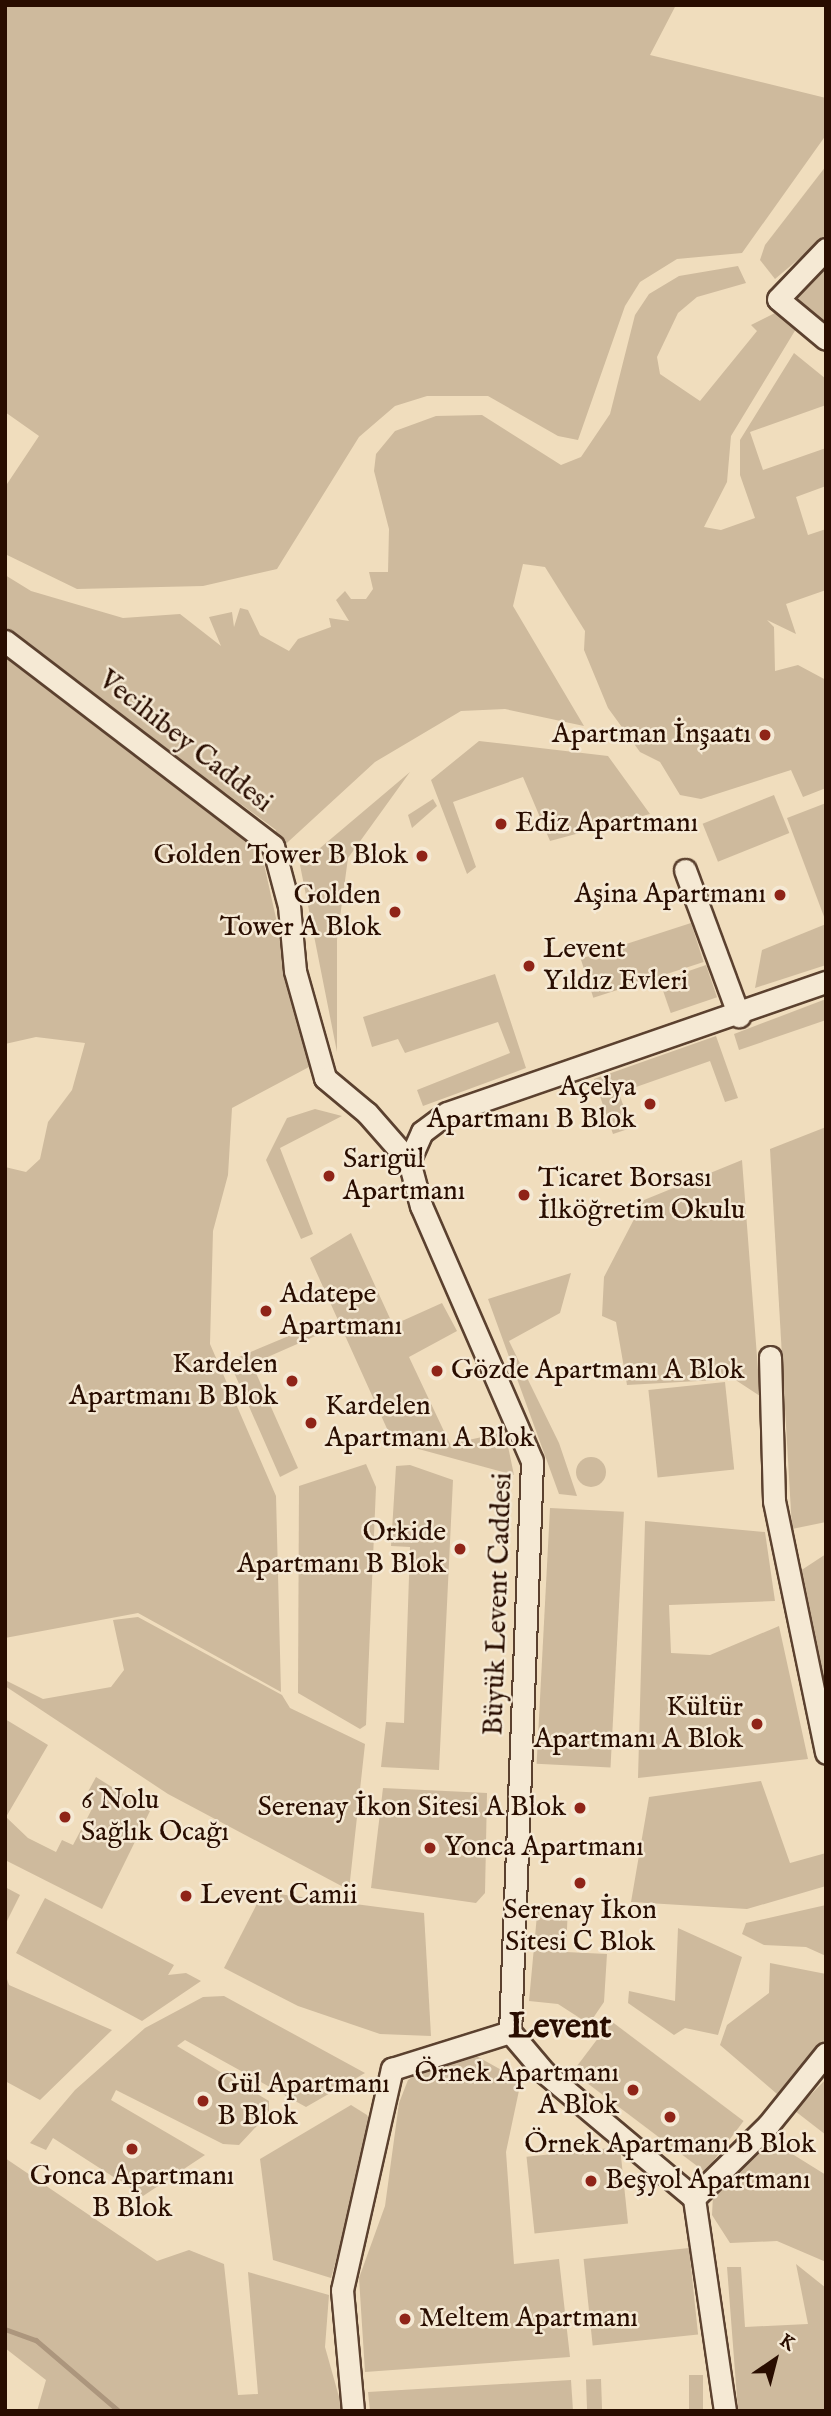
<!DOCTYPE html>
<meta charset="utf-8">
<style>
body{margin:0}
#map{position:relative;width:831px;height:2416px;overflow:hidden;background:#f0ddbd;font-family:"IM FELL English",serif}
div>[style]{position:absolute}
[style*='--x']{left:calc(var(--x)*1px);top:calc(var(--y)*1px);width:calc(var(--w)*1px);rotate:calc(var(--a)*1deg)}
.green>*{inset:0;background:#ceba9d;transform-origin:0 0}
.round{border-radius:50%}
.stream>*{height:4.5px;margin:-2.25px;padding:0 2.25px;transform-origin:2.25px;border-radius:2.25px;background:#ac967d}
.roads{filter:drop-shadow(2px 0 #5b412f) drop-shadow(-2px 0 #5b412f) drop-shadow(0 2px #5b412f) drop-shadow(0 -2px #5b412f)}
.minor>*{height:21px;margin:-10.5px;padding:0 10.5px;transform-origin:10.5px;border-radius:10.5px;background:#f5e9d4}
.dots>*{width:19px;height:19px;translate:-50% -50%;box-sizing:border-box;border:4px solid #f5e9d4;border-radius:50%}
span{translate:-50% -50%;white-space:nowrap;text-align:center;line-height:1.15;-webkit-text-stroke:5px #f5e9d4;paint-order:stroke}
.poi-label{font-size:28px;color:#290d00}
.right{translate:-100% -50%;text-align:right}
.left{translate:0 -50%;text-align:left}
.street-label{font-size:28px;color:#290d00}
.district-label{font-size:35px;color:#290d00;font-weight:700}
.frame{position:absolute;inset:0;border:7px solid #290d00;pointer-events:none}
.north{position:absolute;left:740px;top:2325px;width:70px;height:70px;-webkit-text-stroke:5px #f5e9d4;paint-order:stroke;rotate:35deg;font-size:19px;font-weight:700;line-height:28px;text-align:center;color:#290d00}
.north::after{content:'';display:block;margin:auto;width:24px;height:32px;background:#290d00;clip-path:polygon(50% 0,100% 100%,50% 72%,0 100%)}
</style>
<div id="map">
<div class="green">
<i style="clip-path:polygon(5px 5px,676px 5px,650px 55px,826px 98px,826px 135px,742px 253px,677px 259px,640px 282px,625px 306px,578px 440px,558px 436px,488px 396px,427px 396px,395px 406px,359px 437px,277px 569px,203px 586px,77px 589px,5px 554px,5px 487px,39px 436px,5px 412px)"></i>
<i style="clip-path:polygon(826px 166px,826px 236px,775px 279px,760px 260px,765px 245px)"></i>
<i style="clip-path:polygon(822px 263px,826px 278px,826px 330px,790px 297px)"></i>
<i style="clip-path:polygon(738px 266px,746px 283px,697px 297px,678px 313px,657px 357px,660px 374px,700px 401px,757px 331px,751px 325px,775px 313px,796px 329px,731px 436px,727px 482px,704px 527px,721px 530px,755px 518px,740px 475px,740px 440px,794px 353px,826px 379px,826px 405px,750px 432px,763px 470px,826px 448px,826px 486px,796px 497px,808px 535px,826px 529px,826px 590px,786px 604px,796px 634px,767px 620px,774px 627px,775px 671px,798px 665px,826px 680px,826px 788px,803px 797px,791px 770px,701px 799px,680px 795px,660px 762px,640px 752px,608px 708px,584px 650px,585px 631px,545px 567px,523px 564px,513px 606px,584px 726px,505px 709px,461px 711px,375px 762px,264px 864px,309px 1067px,232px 1108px,228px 1175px,213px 1231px,210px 1344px,276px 1496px,281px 1692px,138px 1613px,5px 1638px,5px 1167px,26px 1172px,40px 1159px,48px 1122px,72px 1090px,85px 1043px,36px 1037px,5px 1044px,5px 646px,248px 835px,264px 863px,276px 830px,5px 631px,5px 575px,31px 591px,123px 618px,180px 614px,221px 646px,209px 617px,232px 612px,234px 627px,240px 608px,248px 610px,260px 635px,289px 651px,298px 639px,331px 627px,329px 618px,349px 621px,336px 600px,345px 591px,351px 599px,366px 599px,373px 589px,369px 572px,388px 572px,389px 529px,374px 471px,376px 454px,395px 431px,436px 416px,482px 415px,561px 465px,581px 457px,610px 414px,635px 315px,649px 294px,679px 276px)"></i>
<i style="clip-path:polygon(479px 741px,608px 756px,650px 814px,550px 841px,523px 777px,453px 802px,476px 867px,467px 874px,431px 780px)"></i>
<i style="clip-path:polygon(410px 772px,348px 858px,337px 940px,337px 1052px,300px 865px)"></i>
<i style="left:774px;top:795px;width:41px;height:77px;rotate:68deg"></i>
<i style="clip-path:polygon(433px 799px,437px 806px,412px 828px,408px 815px)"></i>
<i style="clip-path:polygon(826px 803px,826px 922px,787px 818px)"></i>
<i style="left:691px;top:923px;width:41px;height:116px;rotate:72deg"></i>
<i style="clip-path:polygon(826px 924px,826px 965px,755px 988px,762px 950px)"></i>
<i style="left:706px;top:965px;width:34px;height:49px;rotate:71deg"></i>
<i style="clip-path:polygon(495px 974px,526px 1068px,423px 1106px,417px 1090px,510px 1053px,498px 1022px,405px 1053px,398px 1039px,372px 1047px,363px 1017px)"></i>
<i style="clip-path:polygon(826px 999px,826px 1020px,739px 1050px,734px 1034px)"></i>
<i style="clip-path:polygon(716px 1036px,738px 1098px,725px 1102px,710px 1061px,619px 1093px,631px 1128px,613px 1134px,594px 1079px)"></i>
<i style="clip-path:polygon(315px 1109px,342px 1116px,280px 1148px,313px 1234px,301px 1239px,266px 1160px,287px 1118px)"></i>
<i style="clip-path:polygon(826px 1127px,826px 1522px,792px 1529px,770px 1149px)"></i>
<i style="clip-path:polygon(742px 1160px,760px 1396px,734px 1379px,627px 1385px,616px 1322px,602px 1316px,604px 1277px,644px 1200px)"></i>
<i style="clip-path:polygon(351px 1233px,393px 1325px,442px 1303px,457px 1331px,409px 1357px,450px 1444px,505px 1432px,514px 1475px,393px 1442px,310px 1258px)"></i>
<i style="clip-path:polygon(571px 1273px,560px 1313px,509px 1341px,559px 1443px,577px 1496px,559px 1494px,488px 1299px)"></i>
<i style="clip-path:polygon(315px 1325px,320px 1334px,252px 1364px,298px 1468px,280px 1477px,229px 1361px)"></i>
<i style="left:725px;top:1382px;width:88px;height:77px;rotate:84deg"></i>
<i class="round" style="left:576px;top:1457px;width:30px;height:30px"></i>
<i style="clip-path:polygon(366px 1464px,376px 1487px,366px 1725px,360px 1729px,298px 1693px,299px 1486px)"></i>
<i style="clip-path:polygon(410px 1465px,453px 1480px,439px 1770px,381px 1767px,386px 1722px,404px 1723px,410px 1547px,391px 1546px,396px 1466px)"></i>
<i style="left:550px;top:1508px;width:74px;height:256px;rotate:3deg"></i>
<i style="clip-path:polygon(645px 1521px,765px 1532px,775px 1601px,669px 1605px,671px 1653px,710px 1655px,779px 1626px,808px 1759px,638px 1778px)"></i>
<i style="clip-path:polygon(826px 1554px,826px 1727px,797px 1573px)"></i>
<i style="clip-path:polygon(138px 1617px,282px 1695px,290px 1708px,365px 1744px,349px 1890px,168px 1794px,5px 1686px,5px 1680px,43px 1699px,111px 1687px,124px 1670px,113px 1620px)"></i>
<i style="clip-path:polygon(5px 1719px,48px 1745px,6px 1817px,28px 1838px,56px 1852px,62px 1840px,73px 1845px,93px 1807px,83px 1801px,96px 1777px,150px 1811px,102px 1909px,5px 1860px)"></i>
<i style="clip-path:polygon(761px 1781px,790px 1863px,826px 1853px,826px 1886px,747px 1909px,631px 1902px,649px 1797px)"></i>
<i style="clip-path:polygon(383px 1788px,487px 1793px,485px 1893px,476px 1903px,371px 1888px)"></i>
<i style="clip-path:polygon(5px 1887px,20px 1895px,5px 1925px)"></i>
<i style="clip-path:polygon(263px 1892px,424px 1913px,431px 2036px,380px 2034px,298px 2006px,224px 1968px)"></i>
<i style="clip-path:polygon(45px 1898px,174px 1965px,168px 1975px,186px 1973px,201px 1981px,142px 2021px,16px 1953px)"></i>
<i style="clip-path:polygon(538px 1904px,568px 1906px,566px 1952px,607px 1954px,604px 2002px,589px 2024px,558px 2004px,529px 2001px)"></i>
<i style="clip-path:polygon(826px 1905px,826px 1956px,806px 1947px,764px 1945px,742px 1934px,746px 1923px)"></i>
<i style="clip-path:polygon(678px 1928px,742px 1957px,718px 2035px,685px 2028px,674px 2035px,628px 2003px,629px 1991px,675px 2001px)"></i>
<i style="clip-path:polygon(770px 1963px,826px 1974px,826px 2038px,777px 2094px,720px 2045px,727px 2025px,769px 1993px)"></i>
<i style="clip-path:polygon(5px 1973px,9px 1985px,112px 2030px,40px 2100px,5px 2081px)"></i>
<i style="clip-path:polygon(224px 1996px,365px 2073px,306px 2107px,185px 2040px,177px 2046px,269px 2101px,269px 2113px,239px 2145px,223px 2144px,116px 2090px,111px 2100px,205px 2155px,143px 2196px,53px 2138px,46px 2150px,30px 2143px,75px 2090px,145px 2028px,203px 1997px)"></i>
<i style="left:611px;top:2021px;width:166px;height:64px;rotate:37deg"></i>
<i style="clip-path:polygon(471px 2053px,521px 2081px,506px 2152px,514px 2264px,559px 2259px,570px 2357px,365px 2372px,359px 2278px,385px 2206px,399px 2103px,408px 2080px,418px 2073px)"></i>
<i style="clip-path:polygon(826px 2079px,826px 2135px,795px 2111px)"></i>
<i style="clip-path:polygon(351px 2105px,367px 2115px,373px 2129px,331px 2278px,273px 2260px,260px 2159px)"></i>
<i style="clip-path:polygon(765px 2137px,826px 2175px,826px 2262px,777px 2241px,730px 2243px,712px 2215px,713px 2195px)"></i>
<i style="left:620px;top:2147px;width:77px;height:94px;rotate:84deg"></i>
<i style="clip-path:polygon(5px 2158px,157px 2261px,189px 2250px,224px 2264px,238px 2395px,258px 2394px,248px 2272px,329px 2295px,325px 2347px,343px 2411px,37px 2411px,46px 2380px,5px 2348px)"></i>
<i style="left:689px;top:2248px;width:87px;height:106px;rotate:84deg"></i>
<i style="clip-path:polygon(796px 2264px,826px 2288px,826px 2411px,738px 2411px,727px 2267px,741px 2267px,745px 2327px,808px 2324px)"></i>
<i style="left:689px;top:2375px;width:14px;height:36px"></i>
<i style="left:601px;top:2379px;width:32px;height:15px;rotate:88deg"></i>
<i style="clip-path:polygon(571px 2380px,573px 2411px,370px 2411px,368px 2392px)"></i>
</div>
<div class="stream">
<i style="--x:5;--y:2329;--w:33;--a:20"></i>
<i style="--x:36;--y:2340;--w:109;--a:40.5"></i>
</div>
<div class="roads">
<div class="minor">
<i style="--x:826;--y:249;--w:69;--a:133.8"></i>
<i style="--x:778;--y:299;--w:62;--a:39.8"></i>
<i style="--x:5;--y:641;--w:337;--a:37.4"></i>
<i style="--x:273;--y:846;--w:62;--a:75.1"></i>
<i style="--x:289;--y:906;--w:65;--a:84.7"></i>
<i style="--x:295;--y:971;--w:111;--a:74.3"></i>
<i style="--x:325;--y:1078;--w:55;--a:39.8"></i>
<i style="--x:367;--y:1113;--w:64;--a:48.8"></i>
<i style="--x:685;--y:870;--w:156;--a:69.7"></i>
<i style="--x:770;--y:1357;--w:144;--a:88.4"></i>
<i style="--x:774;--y:1501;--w:257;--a:78.3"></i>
<i style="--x:694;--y:2198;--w:104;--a:-44.6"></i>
<i style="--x:768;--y:2125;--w:92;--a:-51.1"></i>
<i style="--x:353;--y:2411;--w:121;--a:-95.2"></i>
<i style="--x:342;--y:2290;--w:227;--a:-77.3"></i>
<i style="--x:392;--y:2069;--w:124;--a:-17.4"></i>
<i style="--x:725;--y:2411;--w:215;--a:-98.3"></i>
<i style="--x:694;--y:2198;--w:196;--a:-140"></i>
<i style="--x:544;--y:2072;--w:52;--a:-130.4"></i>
<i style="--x:510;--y:2032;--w:571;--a:-87.79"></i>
<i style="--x:532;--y:1461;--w:278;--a:-113.5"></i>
<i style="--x:421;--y:1206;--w:47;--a:-104.9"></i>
<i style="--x:409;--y:1161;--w:32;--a:-66"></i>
<i style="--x:422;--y:1132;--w:31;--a:-37"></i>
<i style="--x:447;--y:1113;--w:401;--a:-19.1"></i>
</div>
</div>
<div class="dots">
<i style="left:765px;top:735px;background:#8f2418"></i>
<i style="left:501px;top:824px;background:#8f2418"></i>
<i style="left:422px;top:856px;background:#8f2418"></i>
<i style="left:780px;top:895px;background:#8f2418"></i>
<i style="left:395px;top:912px;background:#8f2418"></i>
<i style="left:529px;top:966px;background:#8f2418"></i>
<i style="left:650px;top:1104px;background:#8f2418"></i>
<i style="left:329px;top:1176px;background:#8f2418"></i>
<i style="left:524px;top:1195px;background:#8f2418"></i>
<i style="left:266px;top:1311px;background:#8f2418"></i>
<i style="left:437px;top:1371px;background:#8f2418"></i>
<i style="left:292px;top:1381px;background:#8f2418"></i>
<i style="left:311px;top:1423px;background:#8f2418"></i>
<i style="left:460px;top:1549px;background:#8f2418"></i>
<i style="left:757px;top:1724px;background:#8f2418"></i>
<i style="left:580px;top:1808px;background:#8f2418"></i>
<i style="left:65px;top:1817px;background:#8f2418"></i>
<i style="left:430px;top:1848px;background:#8f2418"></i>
<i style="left:580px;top:1883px;background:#8f2418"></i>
<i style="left:186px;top:1896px;background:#8f2418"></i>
<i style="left:633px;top:2090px;background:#8f2418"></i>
<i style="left:203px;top:2101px;background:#8f2418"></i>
<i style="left:670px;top:2117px;background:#8f2418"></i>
<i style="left:132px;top:2149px;background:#8f2418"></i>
<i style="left:591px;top:2181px;background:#8f2418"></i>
<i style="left:405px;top:2319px;background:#8f2418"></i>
</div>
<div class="poi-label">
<span class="right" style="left:751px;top:735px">Apartman İnşaatı</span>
<span class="left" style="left:515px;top:824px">Ediz Apartmanı</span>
<span class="right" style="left:408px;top:856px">Golden Tower B Blok</span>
<span class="right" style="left:766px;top:895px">Aşina Apartmanı</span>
<span class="right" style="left:381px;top:912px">Golden<br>Tower A Blok</span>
<span class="left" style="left:543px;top:966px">Levent<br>Yıldız Evleri</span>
<span class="right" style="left:636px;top:1104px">Açelya<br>Apartmanı B Blok</span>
<span class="left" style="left:343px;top:1176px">Sarıgül<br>Apartmanı</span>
<span class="left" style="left:538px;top:1195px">Ticaret Borsası<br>İlköğretim Okulu</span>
<span class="left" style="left:280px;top:1311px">Adatepe<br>Apartmanı</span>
<span class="right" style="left:278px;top:1381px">Kardelen<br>Apartmanı B Blok</span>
<span class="left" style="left:451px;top:1371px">Gözde Apartmanı A Blok</span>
<span class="left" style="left:325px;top:1423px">Kardelen<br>Apartmanı A Blok</span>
<span class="right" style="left:446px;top:1549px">Orkide<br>Apartmanı B Blok</span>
<span class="right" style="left:743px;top:1724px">Kültür<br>Apartmanı A Blok</span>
<span class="left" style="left:81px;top:1817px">6 Nolu<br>Sağlık Ocağı</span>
<span class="right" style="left:566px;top:1808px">Serenay İkon Sitesi A Blok</span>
<span class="left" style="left:444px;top:1848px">Yonca Apartmanı</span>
<span class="left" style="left:200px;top:1896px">Levent Camii</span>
<span style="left:580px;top:1927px">Serenay İkon<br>Sitesi C Blok</span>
<span class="right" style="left:619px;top:2090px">Örnek Apartmanı<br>A Blok</span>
<span class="left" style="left:217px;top:2101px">Gül Apartmanı<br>B Blok</span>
<span style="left:670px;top:2145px">Örnek Apartmanı B Blok</span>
<span style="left:132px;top:2193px">Gonca Apartmanı<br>B Blok</span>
<span class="left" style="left:605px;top:2181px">Beşyol Apartmanı</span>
<span class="left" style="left:419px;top:2319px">Meltem Apartmanı</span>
</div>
<div class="street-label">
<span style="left:185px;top:742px;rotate:38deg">Vecihibey Caddesi</span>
<span style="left:499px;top:1604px;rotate:-88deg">Büyük Levent Caddesi</span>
</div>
<div class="district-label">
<span style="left:560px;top:2028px">Levent</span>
</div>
<div class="frame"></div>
<div class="north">K</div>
</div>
